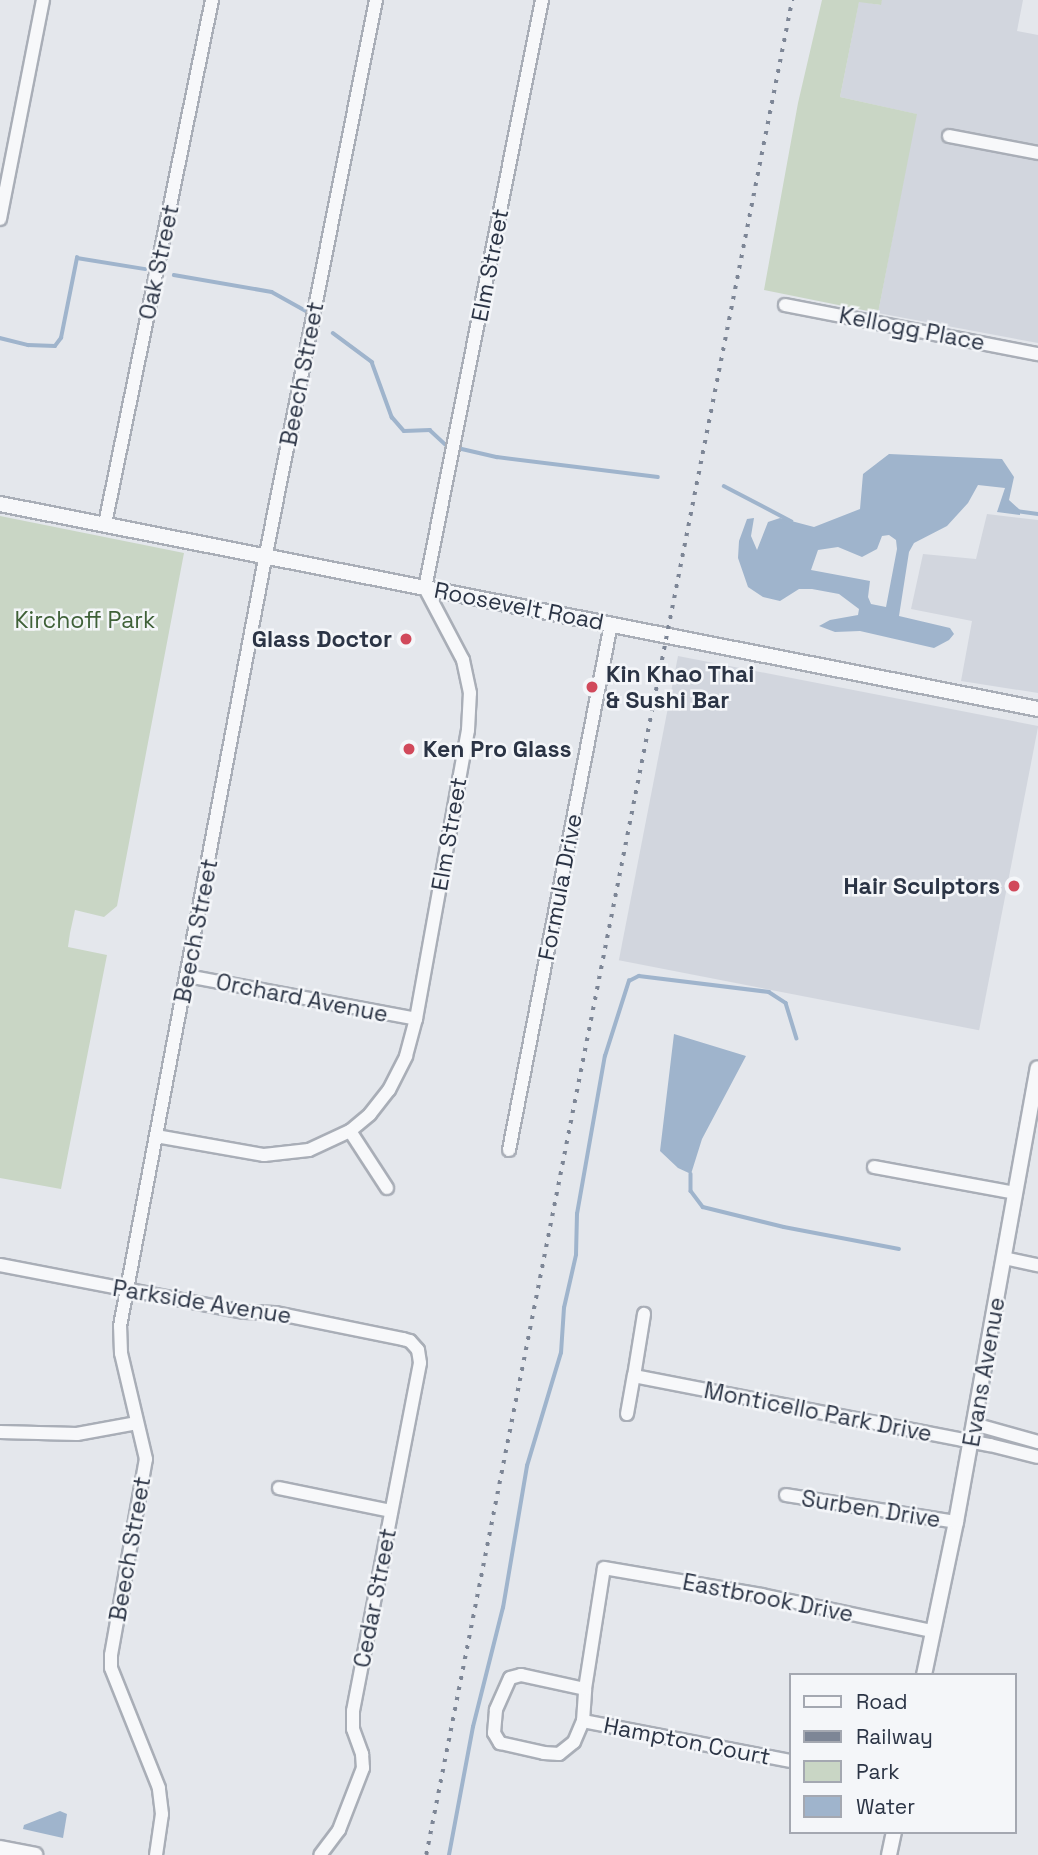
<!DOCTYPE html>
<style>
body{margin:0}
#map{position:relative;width:1038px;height:1855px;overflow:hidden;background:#e4e7ec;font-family:"Space Grotesk",sans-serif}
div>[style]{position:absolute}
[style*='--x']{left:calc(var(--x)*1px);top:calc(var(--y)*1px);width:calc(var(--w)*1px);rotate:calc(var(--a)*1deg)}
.built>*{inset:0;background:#d2d6de;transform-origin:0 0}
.green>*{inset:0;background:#c9d6c5}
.water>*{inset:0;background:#9fb4cc}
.stream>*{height:3.5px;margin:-1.75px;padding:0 1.75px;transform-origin:1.75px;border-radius:1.75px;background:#9fb4cc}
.roads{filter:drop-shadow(2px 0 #a9aeb7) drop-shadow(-2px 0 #a9aeb7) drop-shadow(0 2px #a9aeb7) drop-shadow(0 -2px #a9aeb7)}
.minor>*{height:12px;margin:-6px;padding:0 6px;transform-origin:6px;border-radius:6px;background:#f7f8fa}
.tertiary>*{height:14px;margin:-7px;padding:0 7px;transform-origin:7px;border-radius:7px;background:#f7f8fa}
.rail>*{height:3.5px;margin-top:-1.75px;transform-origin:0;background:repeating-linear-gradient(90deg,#7d8696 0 3.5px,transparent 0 10.5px)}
.dots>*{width:19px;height:19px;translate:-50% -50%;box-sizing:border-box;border:4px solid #f4f6f9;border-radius:50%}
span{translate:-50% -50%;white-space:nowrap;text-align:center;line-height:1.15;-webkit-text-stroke:5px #f4f6f9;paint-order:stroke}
.street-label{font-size:23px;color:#2b3445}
.park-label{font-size:23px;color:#3f6138}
.poi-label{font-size:23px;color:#2b3445;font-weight:700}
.right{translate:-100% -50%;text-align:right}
.left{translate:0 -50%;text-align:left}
.legend{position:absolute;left:789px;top:1673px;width:228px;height:161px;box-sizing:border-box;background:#f4f6f9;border:2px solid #a4a8b1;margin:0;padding:9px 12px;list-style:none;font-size:21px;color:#2b3445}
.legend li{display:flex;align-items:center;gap:14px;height:35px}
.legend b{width:35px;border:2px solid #a4a8b1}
</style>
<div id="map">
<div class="built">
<i style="clip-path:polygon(882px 0,1023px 0,1017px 31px,1038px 35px,1038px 343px,878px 313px,916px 114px,840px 97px,859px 1px,880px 5px)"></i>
<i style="clip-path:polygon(987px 514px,1038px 520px,1038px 693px,961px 681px,972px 621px,911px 609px,923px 554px,976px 559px)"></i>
<i style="left:678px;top:656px;width:367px;height:310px;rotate:11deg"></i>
</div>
<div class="green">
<i style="clip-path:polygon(822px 0,882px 0,881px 5px,859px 2px,840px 97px,917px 114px,878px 313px,764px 290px,798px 103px)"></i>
<i style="clip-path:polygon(0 516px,184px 553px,117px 906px,104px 917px,75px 910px,70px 933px,68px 947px,107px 955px,61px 1189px,0 1178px)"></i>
</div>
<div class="water">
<i style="clip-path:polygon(evenodd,889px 454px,1002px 459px,1014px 477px,1009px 500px,1020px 510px,1020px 515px,997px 512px,1005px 488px,978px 485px,968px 503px,947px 526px,914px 543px,909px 552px,899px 616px,950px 628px,954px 634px,949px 640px,934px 648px,860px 631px,835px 632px,819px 626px,830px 620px,858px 615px,859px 609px,839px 594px,812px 589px,799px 589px,780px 601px,763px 597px,748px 587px,738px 558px,739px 541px,747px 519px,754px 518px,751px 536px,757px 550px,768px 522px,780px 518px,814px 527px,860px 509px,863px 474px,889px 454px,889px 535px,896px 540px,897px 549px,886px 607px,871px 604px,868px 597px,870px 581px,811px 570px,818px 550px,838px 547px,862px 557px,877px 549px,882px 536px,889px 535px)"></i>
<i style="clip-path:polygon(674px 1034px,746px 1056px,702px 1139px,691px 1174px,678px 1168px,660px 1151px)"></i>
<i style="clip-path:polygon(60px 1811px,67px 1814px,63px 1838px,23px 1829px,24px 1825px)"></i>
</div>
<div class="stream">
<i style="--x:174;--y:275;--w:99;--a:9.8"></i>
<i style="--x:272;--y:292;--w:38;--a:29"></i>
<i style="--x:333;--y:333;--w:49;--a:36.6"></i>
<i style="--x:372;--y:362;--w:59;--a:70"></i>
<i style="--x:392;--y:417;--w:18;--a:49"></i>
<i style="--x:404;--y:431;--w:26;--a:-2"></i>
<i style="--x:430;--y:430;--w:21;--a:43"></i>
<i style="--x:0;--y:338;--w:29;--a:14"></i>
<i style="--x:28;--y:345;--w:27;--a:2"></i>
<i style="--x:55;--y:346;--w:10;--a:-53"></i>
<i style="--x:61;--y:338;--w:82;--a:-78.7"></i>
<i style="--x:77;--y:258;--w:69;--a:9.2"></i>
<i style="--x:462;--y:449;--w:36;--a:13"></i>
<i style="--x:497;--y:457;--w:162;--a:7.1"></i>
<i style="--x:724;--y:486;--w:76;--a:27.6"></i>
<i style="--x:1016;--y:511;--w:22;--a:8"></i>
<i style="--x:691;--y:1174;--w:17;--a:90"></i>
<i style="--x:691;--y:1191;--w:20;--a:53"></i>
<i style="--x:703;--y:1207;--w:83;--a:13.9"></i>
<i style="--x:784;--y:1227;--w:117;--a:10.8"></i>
<i style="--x:449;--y:1855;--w:130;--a:-79.4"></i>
<i style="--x:473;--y:1727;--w:123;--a:-75.9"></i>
<i style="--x:503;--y:1608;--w:144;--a:-80.4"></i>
<i style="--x:527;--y:1466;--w:118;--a:-73.3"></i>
<i style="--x:561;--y:1353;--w:45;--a:-86.2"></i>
<i style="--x:564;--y:1308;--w:54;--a:-77.2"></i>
<i style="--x:576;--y:1255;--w:41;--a:-88.6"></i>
<i style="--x:577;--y:1214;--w:160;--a:-80"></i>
<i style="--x:605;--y:1056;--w:79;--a:-72.3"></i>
<i style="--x:629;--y:981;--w:11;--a:-27"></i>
<i style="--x:639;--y:976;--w:131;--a:7"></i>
<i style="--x:769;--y:992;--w:20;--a:33"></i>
<i style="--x:786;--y:1003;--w:37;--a:73"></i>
</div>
<div class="roads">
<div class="minor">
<i style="--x:949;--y:136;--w:91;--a:10.8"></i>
<i style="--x:0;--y:219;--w:223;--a:-78.9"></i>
<i style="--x:785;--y:305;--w:258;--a:11"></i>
<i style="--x:105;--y:524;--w:535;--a:-78.46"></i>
<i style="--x:187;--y:976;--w:233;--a:10.6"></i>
<i style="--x:350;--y:1131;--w:68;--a:57"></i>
<i style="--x:156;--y:1136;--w:110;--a:10"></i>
<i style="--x:264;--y:1155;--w:45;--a:-6.3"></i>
<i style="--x:309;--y:1150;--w:45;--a:-24.9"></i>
<i style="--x:350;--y:1131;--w:26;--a:-40"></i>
<i style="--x:370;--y:1114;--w:31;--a:-52"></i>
<i style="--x:389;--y:1090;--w:38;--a:-63"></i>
<i style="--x:406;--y:1056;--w:38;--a:-75"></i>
<i style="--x:416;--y:1019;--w:294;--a:-79.8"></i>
<i style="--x:468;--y:730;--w:37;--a:-87"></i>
<i style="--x:470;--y:693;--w:34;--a:-102"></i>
<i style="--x:463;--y:660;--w:81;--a:-117.8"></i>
<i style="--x:425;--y:588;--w:600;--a:-78.75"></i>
<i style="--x:509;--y:1150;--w:536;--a:-79.03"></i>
<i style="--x:874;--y:1167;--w:144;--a:10.4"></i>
<i style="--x:1004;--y:1258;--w:35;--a:12"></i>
<i style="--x:0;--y:1265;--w:249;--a:10.9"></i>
<i style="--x:245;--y:1312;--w:30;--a:2"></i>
<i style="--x:275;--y:1313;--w:131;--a:11.5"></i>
<i style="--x:403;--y:1339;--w:7;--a:16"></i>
<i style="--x:410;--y:1341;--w:12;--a:48"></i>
<i style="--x:418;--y:1350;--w:13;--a:81"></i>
<i style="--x:420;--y:1363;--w:354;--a:100.9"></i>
<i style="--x:353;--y:1711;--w:18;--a:90"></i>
<i style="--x:353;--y:1729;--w:27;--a:70"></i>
<i style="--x:362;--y:1754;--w:14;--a:86"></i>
<i style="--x:363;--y:1768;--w:66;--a:111.2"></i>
<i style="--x:339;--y:1830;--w:31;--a:127"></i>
<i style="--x:634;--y:1376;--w:63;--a:-80.8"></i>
<i style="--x:627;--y:1414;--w:39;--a:-80"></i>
<i style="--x:634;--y:1376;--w:363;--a:11"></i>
<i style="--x:990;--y:1445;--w:49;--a:14"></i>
<i style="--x:974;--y:1424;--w:66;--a:15.7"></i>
<i style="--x:0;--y:1432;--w:77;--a:1.5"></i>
<i style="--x:77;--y:1434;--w:61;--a:-10.4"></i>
<i style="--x:279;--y:1488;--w:114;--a:11.6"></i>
<i style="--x:786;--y:1495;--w:172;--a:9"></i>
<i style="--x:585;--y:1689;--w:66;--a:-167.7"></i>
<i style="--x:521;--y:1675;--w:11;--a:165"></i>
<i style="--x:510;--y:1678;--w:35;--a:114"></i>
<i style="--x:496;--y:1710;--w:23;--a:95"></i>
<i style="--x:494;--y:1733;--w:12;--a:59"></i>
<i style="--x:500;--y:1743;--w:45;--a:12.8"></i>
<i style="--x:544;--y:1753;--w:15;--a:4"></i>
<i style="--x:559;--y:1754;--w:19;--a:-39"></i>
<i style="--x:574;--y:1742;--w:23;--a:-67"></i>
<i style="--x:583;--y:1721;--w:32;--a:-86"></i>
<i style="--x:585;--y:1689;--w:122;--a:-81.1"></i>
<i style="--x:604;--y:1568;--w:160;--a:9.7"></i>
<i style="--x:762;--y:1595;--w:174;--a:12"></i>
<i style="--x:583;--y:1721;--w:212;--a:10.9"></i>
<i style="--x:156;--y:1855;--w:41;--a:-81.7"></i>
<i style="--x:162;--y:1814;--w:26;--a:-97"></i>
<i style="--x:159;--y:1788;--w:129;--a:-111.8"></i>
<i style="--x:111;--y:1668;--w:13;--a:-90"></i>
<i style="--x:111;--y:1655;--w:199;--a:-79.9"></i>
<i style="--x:146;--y:1459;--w:109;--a:-103.3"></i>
<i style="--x:121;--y:1353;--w:27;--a:-92"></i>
<i style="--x:120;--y:1326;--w:770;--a:-79.3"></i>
<i style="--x:263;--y:569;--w:580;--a:-78.77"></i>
</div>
<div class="tertiary">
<i style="--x:0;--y:504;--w:1058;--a:11.17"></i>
<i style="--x:924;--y:1675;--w:156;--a:-78.2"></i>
<i style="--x:956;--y:1522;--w:461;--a:-79.8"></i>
<i style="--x:0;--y:1848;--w:36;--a:11"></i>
<i style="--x:889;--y:1855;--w:24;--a:-78"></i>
</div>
</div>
<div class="rail">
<i style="--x:426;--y:1855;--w:1891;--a:-78.84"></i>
</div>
<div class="dots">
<i style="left:406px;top:639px;background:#d1495b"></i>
<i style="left:592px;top:687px;background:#d1495b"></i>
<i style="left:409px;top:749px;background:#d1495b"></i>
<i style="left:1014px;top:886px;background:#d1495b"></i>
</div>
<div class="street-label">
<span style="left:159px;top:262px;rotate:-78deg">Oak Street</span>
<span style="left:490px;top:265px;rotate:-79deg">Elm Street</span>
<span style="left:912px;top:329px;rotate:11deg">Kellogg Place</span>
<span style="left:302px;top:374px;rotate:-79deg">Beech Street</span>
<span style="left:519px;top:606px;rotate:11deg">Roosevelt Road</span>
<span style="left:449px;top:834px;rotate:-80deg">Elm Street</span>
<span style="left:560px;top:887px;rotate:-79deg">Formula Drive</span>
<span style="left:196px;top:931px;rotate:-79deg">Beech Street</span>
<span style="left:302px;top:998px;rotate:11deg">Orchard Avenue</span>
<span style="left:202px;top:1302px;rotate:9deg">Parkside Avenue</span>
<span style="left:984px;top:1372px;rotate:-80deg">Evans Avenue</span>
<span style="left:818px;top:1412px;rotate:11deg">Monticello Park Drive</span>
<span style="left:871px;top:1509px;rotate:9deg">Surben Drive</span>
<span style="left:130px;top:1549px;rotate:-80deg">Beech Street</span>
<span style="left:375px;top:1598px;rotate:-79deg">Cedar Street</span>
<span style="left:768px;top:1598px;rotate:11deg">Eastbrook Drive</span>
<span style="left:687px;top:1741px;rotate:11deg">Hampton Court</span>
</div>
<div class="park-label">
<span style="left:85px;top:620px">Kirchoff Park</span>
</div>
<div class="poi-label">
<span class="right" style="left:392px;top:639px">Glass Doctor</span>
<span class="left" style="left:606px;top:687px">Kin Khao Thai<br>&amp; Sushi Bar</span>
<span class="left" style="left:423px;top:749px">Ken Pro Glass</span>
<span class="right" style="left:1000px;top:886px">Hair Sculptors</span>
</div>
<ul class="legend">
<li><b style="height:9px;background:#f7f8fa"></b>Road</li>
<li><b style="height:9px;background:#7d8696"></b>Railway</li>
<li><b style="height:19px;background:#c9d6c5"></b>Park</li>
<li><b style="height:19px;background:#9fb4cc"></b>Water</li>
</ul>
</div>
